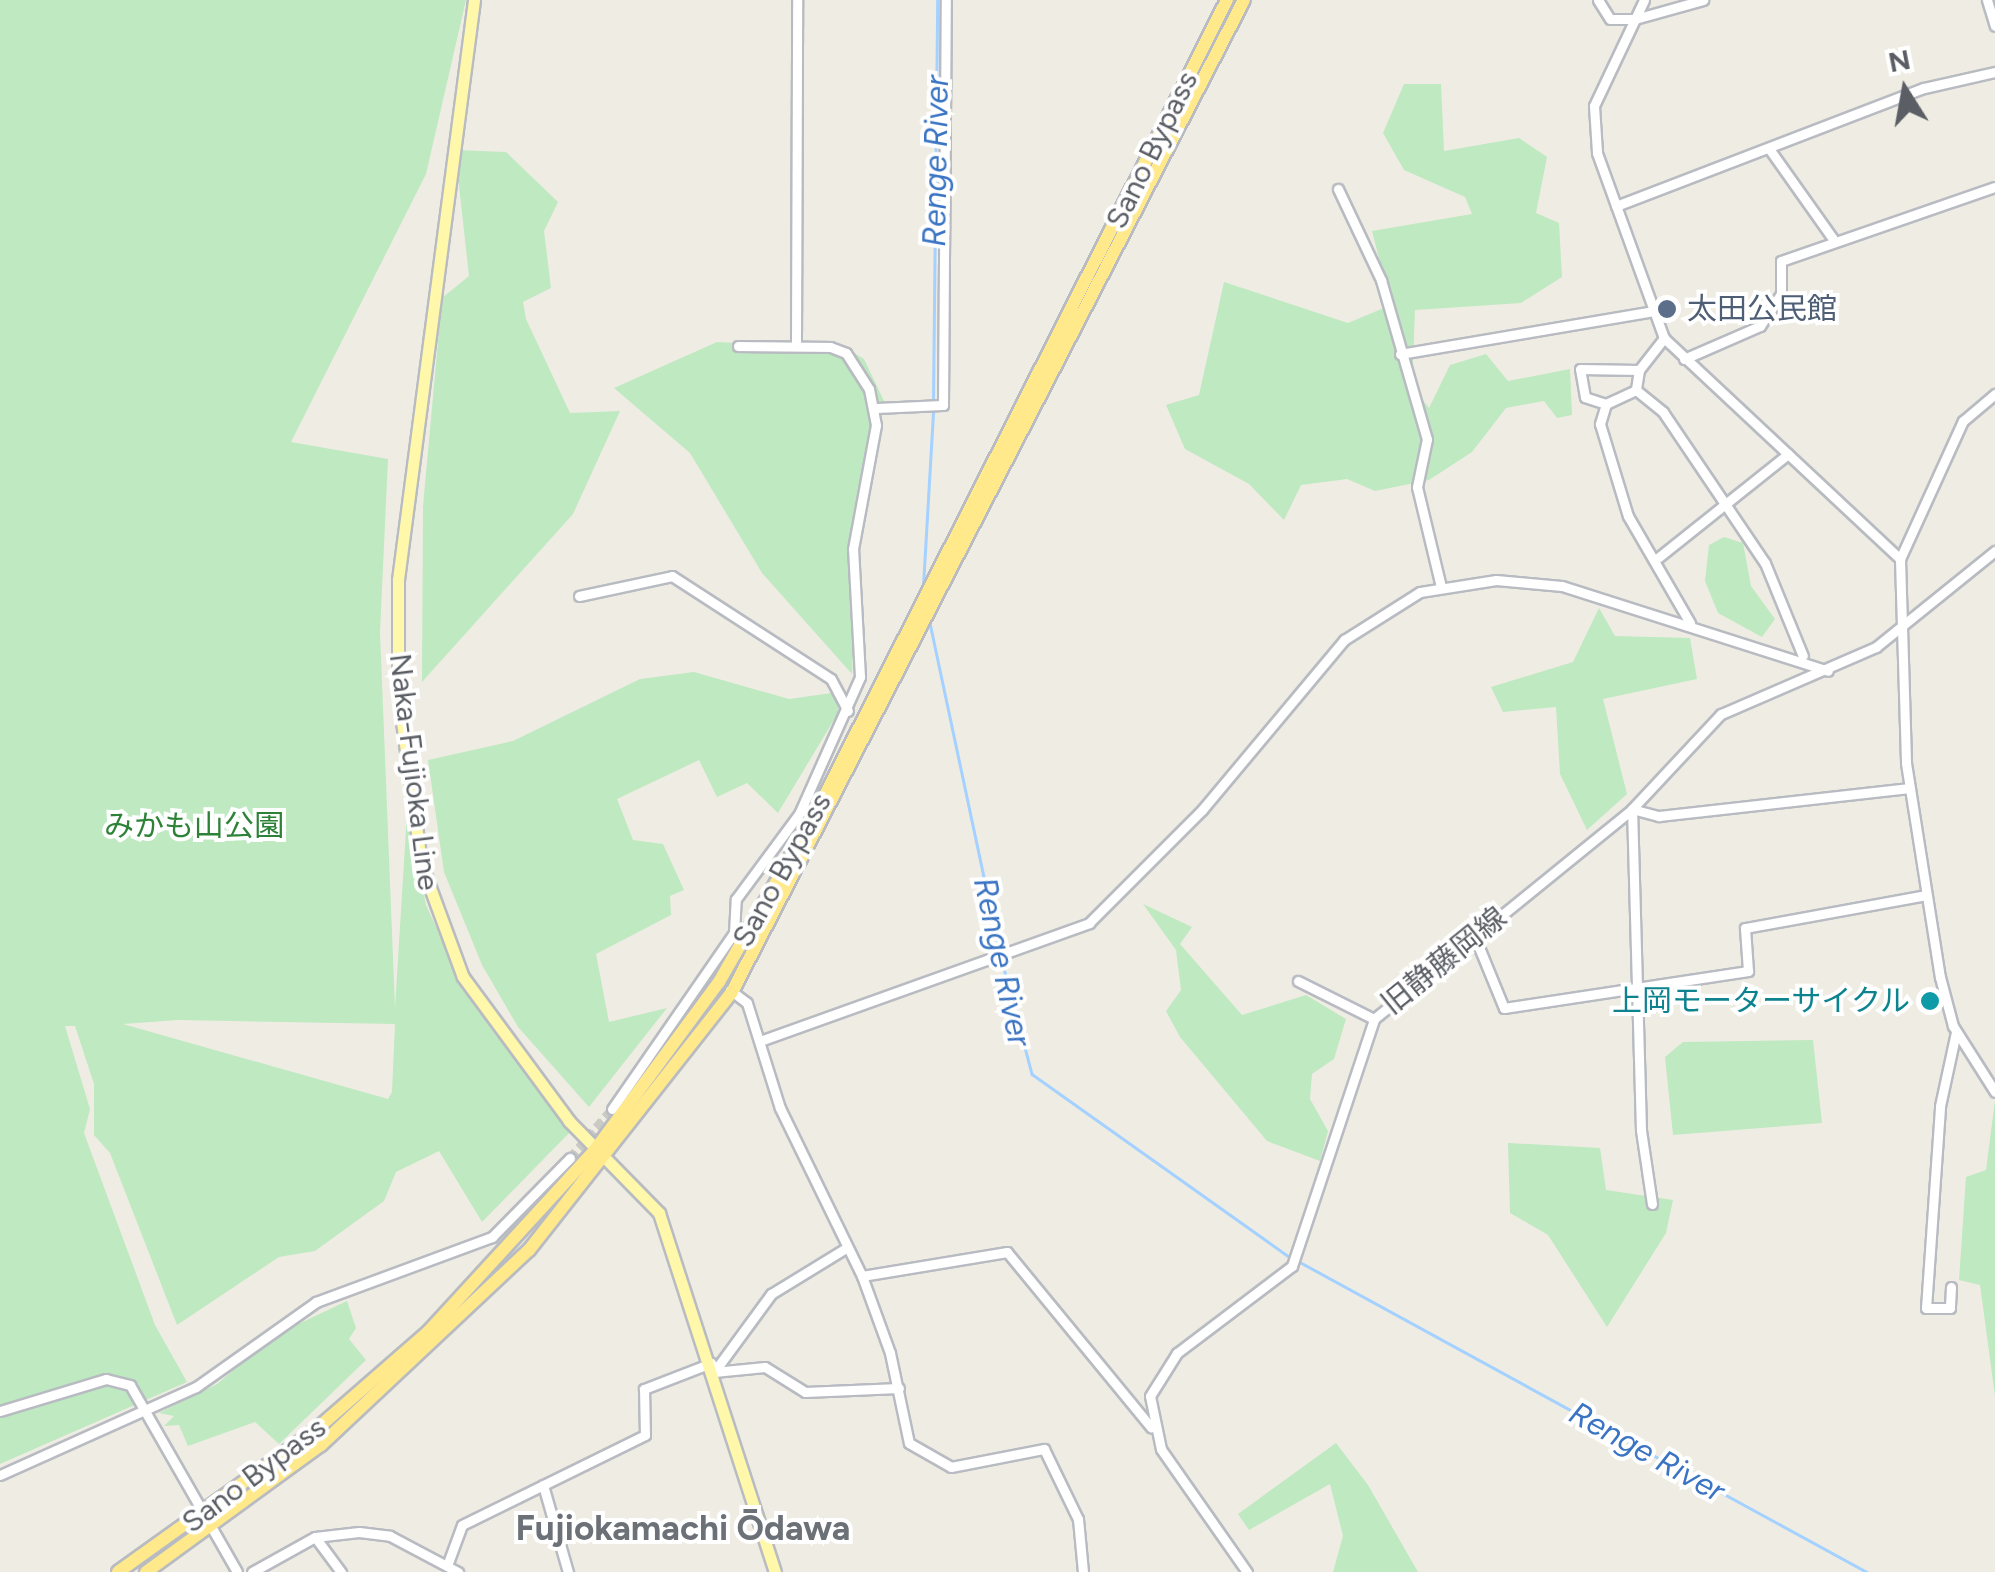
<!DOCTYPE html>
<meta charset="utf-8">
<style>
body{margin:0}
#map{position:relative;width:1995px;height:1572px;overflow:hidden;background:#efede3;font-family:Figtree,"Noto Sans JP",sans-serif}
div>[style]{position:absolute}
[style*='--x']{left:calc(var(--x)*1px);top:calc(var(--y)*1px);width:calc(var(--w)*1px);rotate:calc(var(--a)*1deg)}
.green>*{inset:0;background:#bee9c1}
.stream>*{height:2.5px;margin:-1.25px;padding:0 1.25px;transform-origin:1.25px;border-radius:1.25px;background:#a4d1ff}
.minor-tunnel>*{height:9px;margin-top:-4.5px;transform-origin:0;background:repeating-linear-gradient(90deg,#cacac4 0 9px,transparent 0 13.5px)}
.roads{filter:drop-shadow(2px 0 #b8bbc1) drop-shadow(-2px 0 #b8bbc1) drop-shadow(0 2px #b8bbc1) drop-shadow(0 -2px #b8bbc1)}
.minor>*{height:9px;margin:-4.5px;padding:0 4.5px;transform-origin:4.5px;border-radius:4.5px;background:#fff}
.major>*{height:11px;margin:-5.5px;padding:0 5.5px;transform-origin:5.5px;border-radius:5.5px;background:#fff7a9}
.highway>*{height:12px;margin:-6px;padding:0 6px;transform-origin:6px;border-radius:6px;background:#ffe98b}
.dots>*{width:28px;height:28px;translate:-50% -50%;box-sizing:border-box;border:5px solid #fff;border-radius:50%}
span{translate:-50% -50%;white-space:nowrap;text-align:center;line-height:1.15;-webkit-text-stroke:8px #fff;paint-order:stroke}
.street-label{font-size:30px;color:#5b5f65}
.service-label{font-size:30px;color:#4e5e75}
.left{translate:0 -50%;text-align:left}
.park-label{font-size:30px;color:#2d8237}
.culture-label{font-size:30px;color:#0d838f}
.right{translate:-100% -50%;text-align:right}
.water-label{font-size:32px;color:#3a74c3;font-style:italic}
.quarter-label{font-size:35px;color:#6c7177;font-weight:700}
.north{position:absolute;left:1855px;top:40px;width:100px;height:100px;-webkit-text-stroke:8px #fff;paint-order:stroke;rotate:349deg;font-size:28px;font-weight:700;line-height:40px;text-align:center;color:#5b5f65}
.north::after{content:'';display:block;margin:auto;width:35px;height:45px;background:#5b5f65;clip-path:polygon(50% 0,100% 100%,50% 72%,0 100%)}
</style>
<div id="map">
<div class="green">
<i style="clip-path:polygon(evenodd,0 0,466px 0,426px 174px,291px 442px,388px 459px,380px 632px,395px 1008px,407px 813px,426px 905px,466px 992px,572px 1130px,482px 1222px,439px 1151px,396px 1172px,384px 1201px,315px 1251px,279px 1257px,177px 1325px,110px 1153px,94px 1135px,94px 1084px,75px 1026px,65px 1026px,90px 1109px,84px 1133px,155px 1325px,187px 1382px,0 1464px,0 0,178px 1020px,395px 1024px,392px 1092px,388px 1099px,123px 1024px,178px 1020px)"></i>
<i style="clip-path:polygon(1404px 84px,1441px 84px,1444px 151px,1519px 138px,1547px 157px,1536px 213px,1559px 223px,1562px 277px,1521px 303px,1415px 310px,1412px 387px,1429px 408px,1450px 365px,1486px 354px,1508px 381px,1570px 369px,1572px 415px,1557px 418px,1544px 401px,1506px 408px,1472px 452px,1429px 480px,1375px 491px,1347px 479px,1301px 485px,1284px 520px,1249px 484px,1185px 449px,1166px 405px,1199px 395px,1224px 282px,1348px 323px,1391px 305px,1372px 231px,1472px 214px,1465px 197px,1404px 170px,1383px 133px)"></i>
<i style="clip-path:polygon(455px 150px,506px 152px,558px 202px,544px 231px,551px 288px,523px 302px,526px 319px,570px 413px,620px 411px,573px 514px,422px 682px,423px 506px,442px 298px,469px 276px)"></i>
<i style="clip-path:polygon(717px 342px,846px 348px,864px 359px,884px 401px,859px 539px,852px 674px,762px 573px,690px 453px,614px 388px)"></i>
<i style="clip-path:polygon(1724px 537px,1743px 543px,1751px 586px,1775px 619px,1762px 637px,1718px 613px,1705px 581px,1709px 545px)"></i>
<i style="clip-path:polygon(1599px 608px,1615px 636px,1690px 638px,1697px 679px,1603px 699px,1627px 794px,1587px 830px,1560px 774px,1556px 707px,1503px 712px,1491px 687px,1573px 662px)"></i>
<i style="clip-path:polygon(694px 672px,789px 699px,839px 692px,838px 713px,778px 813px,747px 783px,717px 797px,699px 760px,617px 799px,633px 840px,663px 844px,684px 890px,670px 896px,671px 915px,596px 954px,609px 1022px,667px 1008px,589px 1107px,518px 1027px,482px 965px,444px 872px,428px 760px,513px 741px,640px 679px)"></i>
<i style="clip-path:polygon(1143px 904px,1192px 927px,1180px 944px,1242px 1015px,1306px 995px,1346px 1019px,1334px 1059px,1312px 1074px,1310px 1099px,1328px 1131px,1320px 1161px,1267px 1141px,1180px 1037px,1166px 1011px,1181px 990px,1176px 950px)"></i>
<i style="clip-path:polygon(1813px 1040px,1822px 1123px,1673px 1135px,1665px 1057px,1683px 1042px)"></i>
<i style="clip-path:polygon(1995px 1100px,1995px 1396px,1980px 1285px,1959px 1280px,1966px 1177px,1986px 1170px)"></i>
<i style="clip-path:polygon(1508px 1143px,1600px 1148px,1606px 1190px,1673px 1200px,1666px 1233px,1607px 1327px,1548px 1235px,1510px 1213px)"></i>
<i style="clip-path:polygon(347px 1301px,356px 1328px,349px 1339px,366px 1360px,279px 1444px,255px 1422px,188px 1446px,179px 1425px,164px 1426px,174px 1416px,159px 1413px,217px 1384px,275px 1335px)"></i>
<i style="clip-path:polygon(1336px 1443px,1368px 1485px,1418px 1572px,1333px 1572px,1343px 1536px,1330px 1484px,1249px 1530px,1238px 1514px)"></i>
</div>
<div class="stream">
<i style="--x:933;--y:402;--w:402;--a:-89.4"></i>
<i style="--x:923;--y:586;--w:176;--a:-86.7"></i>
<i style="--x:930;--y:623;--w:337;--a:78"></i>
<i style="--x:1002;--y:961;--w:117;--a:75.1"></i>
<i style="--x:1032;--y:1074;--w:318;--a:35.4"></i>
<i style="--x:1298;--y:1261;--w:648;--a:28.66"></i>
</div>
<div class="minor-tunnel">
<i style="--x:570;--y:1158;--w:65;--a:-49.4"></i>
</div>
<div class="roads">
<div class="minor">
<i style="--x:1598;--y:0;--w:22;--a:58"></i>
<i style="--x:1610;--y:19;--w:25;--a:0"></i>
<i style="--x:1635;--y:19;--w:71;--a:-15.6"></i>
<i style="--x:1644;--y:0;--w:117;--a:115.3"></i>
<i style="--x:1594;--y:106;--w:47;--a:86.3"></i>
<i style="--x:1597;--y:153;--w:197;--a:70.1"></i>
<i style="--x:1664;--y:338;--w:323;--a:43.1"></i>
<i style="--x:1900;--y:559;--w:204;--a:88.3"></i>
<i style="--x:1906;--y:763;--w:217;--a:81"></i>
<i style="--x:1940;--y:977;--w:51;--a:75.1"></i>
<i style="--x:1953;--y:1026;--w:78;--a:57.5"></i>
<i style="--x:1987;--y:0;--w:27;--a:73"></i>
<i style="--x:1770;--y:150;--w:109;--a:54.7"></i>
<i style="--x:1338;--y:189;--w:101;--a:64.7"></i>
<i style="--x:1381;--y:280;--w:166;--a:73.9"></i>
<i style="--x:1427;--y:439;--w:49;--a:101.8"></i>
<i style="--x:1417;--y:487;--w:103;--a:76.5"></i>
<i style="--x:1616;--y:206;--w:330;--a:-21"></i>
<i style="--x:1924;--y:88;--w:73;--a:-12.7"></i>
<i style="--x:796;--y:341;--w:341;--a:-89.8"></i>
<i style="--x:1400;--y:354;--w:253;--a:-9.6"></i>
<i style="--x:1684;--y:359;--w:83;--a:-23.5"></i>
<i style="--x:1760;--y:326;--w:38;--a:-57"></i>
<i style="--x:1781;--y:294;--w:33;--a:-90"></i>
<i style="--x:1781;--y:261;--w:226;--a:-19.1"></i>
<i style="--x:1639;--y:370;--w:20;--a:99"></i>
<i style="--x:1636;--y:390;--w:35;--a:39"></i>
<i style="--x:1663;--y:412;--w:182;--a:56"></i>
<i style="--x:1765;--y:563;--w:100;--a:67.8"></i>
<i style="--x:1636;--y:390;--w:33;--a:155"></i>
<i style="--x:1606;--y:404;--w:21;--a:107"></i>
<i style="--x:1600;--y:424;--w:96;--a:73.1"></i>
<i style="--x:1628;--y:516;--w:124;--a:59.9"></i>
<i style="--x:1606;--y:404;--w:22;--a:-162"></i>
<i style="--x:1585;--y:397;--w:28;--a:-100"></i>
<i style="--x:1580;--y:369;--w:59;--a:1"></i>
<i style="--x:1639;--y:370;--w:41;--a:-52"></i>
<i style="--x:876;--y:408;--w:67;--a:-2.6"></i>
<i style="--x:943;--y:405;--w:405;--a:-89.6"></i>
<i style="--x:1659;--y:557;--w:165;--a:-38.6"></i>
<i style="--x:1900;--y:559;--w:152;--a:-65.5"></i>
<i style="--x:1963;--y:421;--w:42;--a:-40.2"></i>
<i style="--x:579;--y:596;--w:95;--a:-12.1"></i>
<i style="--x:672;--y:576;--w:189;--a:32.9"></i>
<i style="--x:831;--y:679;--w:36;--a:62"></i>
<i style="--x:1474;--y:935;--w:79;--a:67.7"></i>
<i style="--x:1504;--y:1008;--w:247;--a:-8.6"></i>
<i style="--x:1748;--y:971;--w:43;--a:-94"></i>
<i style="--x:1745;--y:928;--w:184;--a:-10.3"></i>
<i style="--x:1298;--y:981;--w:85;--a:26.6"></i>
<i style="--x:730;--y:990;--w:21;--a:37"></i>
<i style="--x:747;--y:1003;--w:110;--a:72.6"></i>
<i style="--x:780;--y:1108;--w:187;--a:64"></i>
<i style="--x:862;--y:1276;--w:82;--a:70"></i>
<i style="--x:890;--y:1353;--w:92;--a:78.1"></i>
<i style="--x:909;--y:1443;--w:48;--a:29.7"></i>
<i style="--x:951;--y:1467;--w:95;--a:-11"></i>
<i style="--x:1044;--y:1449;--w:78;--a:64.1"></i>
<i style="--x:1078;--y:1519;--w:53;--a:84.6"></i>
<i style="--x:760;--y:1041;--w:350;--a:-19.7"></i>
<i style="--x:1089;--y:923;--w:160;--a:-45"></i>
<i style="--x:1202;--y:810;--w:222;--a:-50.1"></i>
<i style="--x:1344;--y:640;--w:90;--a:-32.3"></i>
<i style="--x:1420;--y:592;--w:77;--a:-9"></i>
<i style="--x:1496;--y:580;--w:66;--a:5.2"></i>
<i style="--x:1562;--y:586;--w:279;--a:17.7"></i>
<i style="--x:612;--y:1109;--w:214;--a:-55.3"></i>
<i style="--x:734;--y:933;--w:34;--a:-87"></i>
<i style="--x:736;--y:899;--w:106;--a:-53.5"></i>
<i style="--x:799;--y:814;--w:150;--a:-66"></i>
<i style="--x:860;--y:677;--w:128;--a:-93.1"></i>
<i style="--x:853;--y:549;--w:126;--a:-79.5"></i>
<i style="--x:876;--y:425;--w:37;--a:-101"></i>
<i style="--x:869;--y:389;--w:43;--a:-122.6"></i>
<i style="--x:846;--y:353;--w:17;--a:-159"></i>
<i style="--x:830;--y:347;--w:92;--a:-179.4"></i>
<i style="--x:1652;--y:1204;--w:75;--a:-98.5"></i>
<i style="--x:1641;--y:1130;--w:321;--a:-91.6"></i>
<i style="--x:1632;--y:809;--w:28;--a:15"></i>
<i style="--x:1659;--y:816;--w:252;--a:-6.4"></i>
<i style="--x:862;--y:1276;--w:147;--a:-9.4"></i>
<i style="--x:1007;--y:1252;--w:227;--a:50.6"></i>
<i style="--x:1951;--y:1287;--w:21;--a:93"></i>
<i style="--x:1950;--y:1308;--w:24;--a:180"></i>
<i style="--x:1926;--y:1308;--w:202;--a:-86"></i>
<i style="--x:1940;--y:1106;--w:76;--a:-77.8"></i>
<i style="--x:714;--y:1372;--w:51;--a:-5.6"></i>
<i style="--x:765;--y:1367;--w:47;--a:32"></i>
<i style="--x:805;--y:1392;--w:94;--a:-2.4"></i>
<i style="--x:714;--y:1372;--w:97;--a:-53.8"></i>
<i style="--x:771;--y:1294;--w:88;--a:-31.5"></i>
<i style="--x:0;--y:1411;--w:111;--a:-16.8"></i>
<i style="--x:106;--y:1379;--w:25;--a:14"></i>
<i style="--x:130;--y:1385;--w:215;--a:60.2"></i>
<i style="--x:0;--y:1475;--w:215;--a:-24.2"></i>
<i style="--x:196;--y:1387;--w:147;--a:-35.3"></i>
<i style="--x:316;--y:1302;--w:188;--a:-20.3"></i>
<i style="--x:492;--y:1237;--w:111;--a:-45.4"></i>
<i style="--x:543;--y:1485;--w:91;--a:74"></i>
<i style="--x:315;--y:1537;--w:44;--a:53.4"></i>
<i style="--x:448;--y:1563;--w:40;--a:-69.8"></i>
<i style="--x:462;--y:1525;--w:204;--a:-26.2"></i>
<i style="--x:645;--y:1435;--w:46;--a:-91.2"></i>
<i style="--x:644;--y:1389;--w:72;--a:-21.2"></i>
<i style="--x:252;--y:1572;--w:72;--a:-29.1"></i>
<i style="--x:315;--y:1537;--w:44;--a:-6.5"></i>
<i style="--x:359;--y:1532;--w:31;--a:7"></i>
<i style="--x:390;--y:1536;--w:77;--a:27.9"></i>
<i style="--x:1247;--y:1572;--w:150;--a:-125"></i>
<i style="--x:1161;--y:1449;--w:54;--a:-101.7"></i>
<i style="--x:1150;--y:1396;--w:51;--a:-57.9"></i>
<i style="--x:1177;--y:1353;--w:144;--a:-37.1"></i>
<i style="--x:1292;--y:1266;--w:260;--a:-71.6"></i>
<i style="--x:1374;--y:1019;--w:333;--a:-39.1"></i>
<i style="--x:1632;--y:809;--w:130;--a:-46.9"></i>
<i style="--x:1721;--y:714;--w:169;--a:-23.4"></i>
<i style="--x:1876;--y:647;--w:153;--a:-38.9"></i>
</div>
<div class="major">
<i style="--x:474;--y:0;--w:585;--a:97.47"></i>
<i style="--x:398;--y:580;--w:112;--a:90"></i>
<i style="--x:398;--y:692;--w:173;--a:82.3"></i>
<i style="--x:421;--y:863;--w:121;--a:69.8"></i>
<i style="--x:463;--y:977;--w:179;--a:53.6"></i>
<i style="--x:569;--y:1121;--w:129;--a:45.6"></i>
<i style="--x:659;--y:1213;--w:377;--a:72.1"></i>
</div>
<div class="highway">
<i style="--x:118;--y:1572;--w:239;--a:-35.6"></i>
<i style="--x:312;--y:1433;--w:155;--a:-41.1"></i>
<i style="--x:429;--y:1331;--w:246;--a:-47.5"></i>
<i style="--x:595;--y:1150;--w:209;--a:-53.6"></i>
<i style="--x:719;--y:982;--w:197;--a:-60.2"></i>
<i style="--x:817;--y:811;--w:909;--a:-63.18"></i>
<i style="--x:146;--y:1572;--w:216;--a:-36"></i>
<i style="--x:321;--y:1445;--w:285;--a:-43.2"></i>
<i style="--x:529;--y:1250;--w:328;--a:-51.8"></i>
<i style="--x:732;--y:992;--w:1116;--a:-62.7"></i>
</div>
</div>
<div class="dots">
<i style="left:1667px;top:309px;background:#5c6f8a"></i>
<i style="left:1930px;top:1001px;background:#0f9aa8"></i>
</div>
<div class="street-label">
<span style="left:1152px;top:150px;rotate:-64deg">Sano Bypass</span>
<span style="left:414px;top:772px;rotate:83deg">Naka-Fujioka Line</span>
<span style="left:782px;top:870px;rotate:-61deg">Sano Bypass</span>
<span style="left:1444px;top:961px;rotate:-39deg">旧静藤岡線</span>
<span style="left:254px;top:1475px;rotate:-37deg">Sano Bypass</span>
</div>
<div class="service-label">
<span class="left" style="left:1687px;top:309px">太田公民館</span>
</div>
<div class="park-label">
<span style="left:194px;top:826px">みかも山公園</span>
</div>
<div class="culture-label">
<span class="right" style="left:1910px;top:1001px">上岡モーターサイクル</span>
</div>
<div class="water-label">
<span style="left:936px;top:161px;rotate:-89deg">Renge River</span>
<span style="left:1002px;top:962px;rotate:78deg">Renge River</span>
<span style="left:1647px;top:1452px;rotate:29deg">Renge River</span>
</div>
<div class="quarter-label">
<span style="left:683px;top:1528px">Fujiokamachi Ōdawa</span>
</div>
<div class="north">N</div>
</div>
